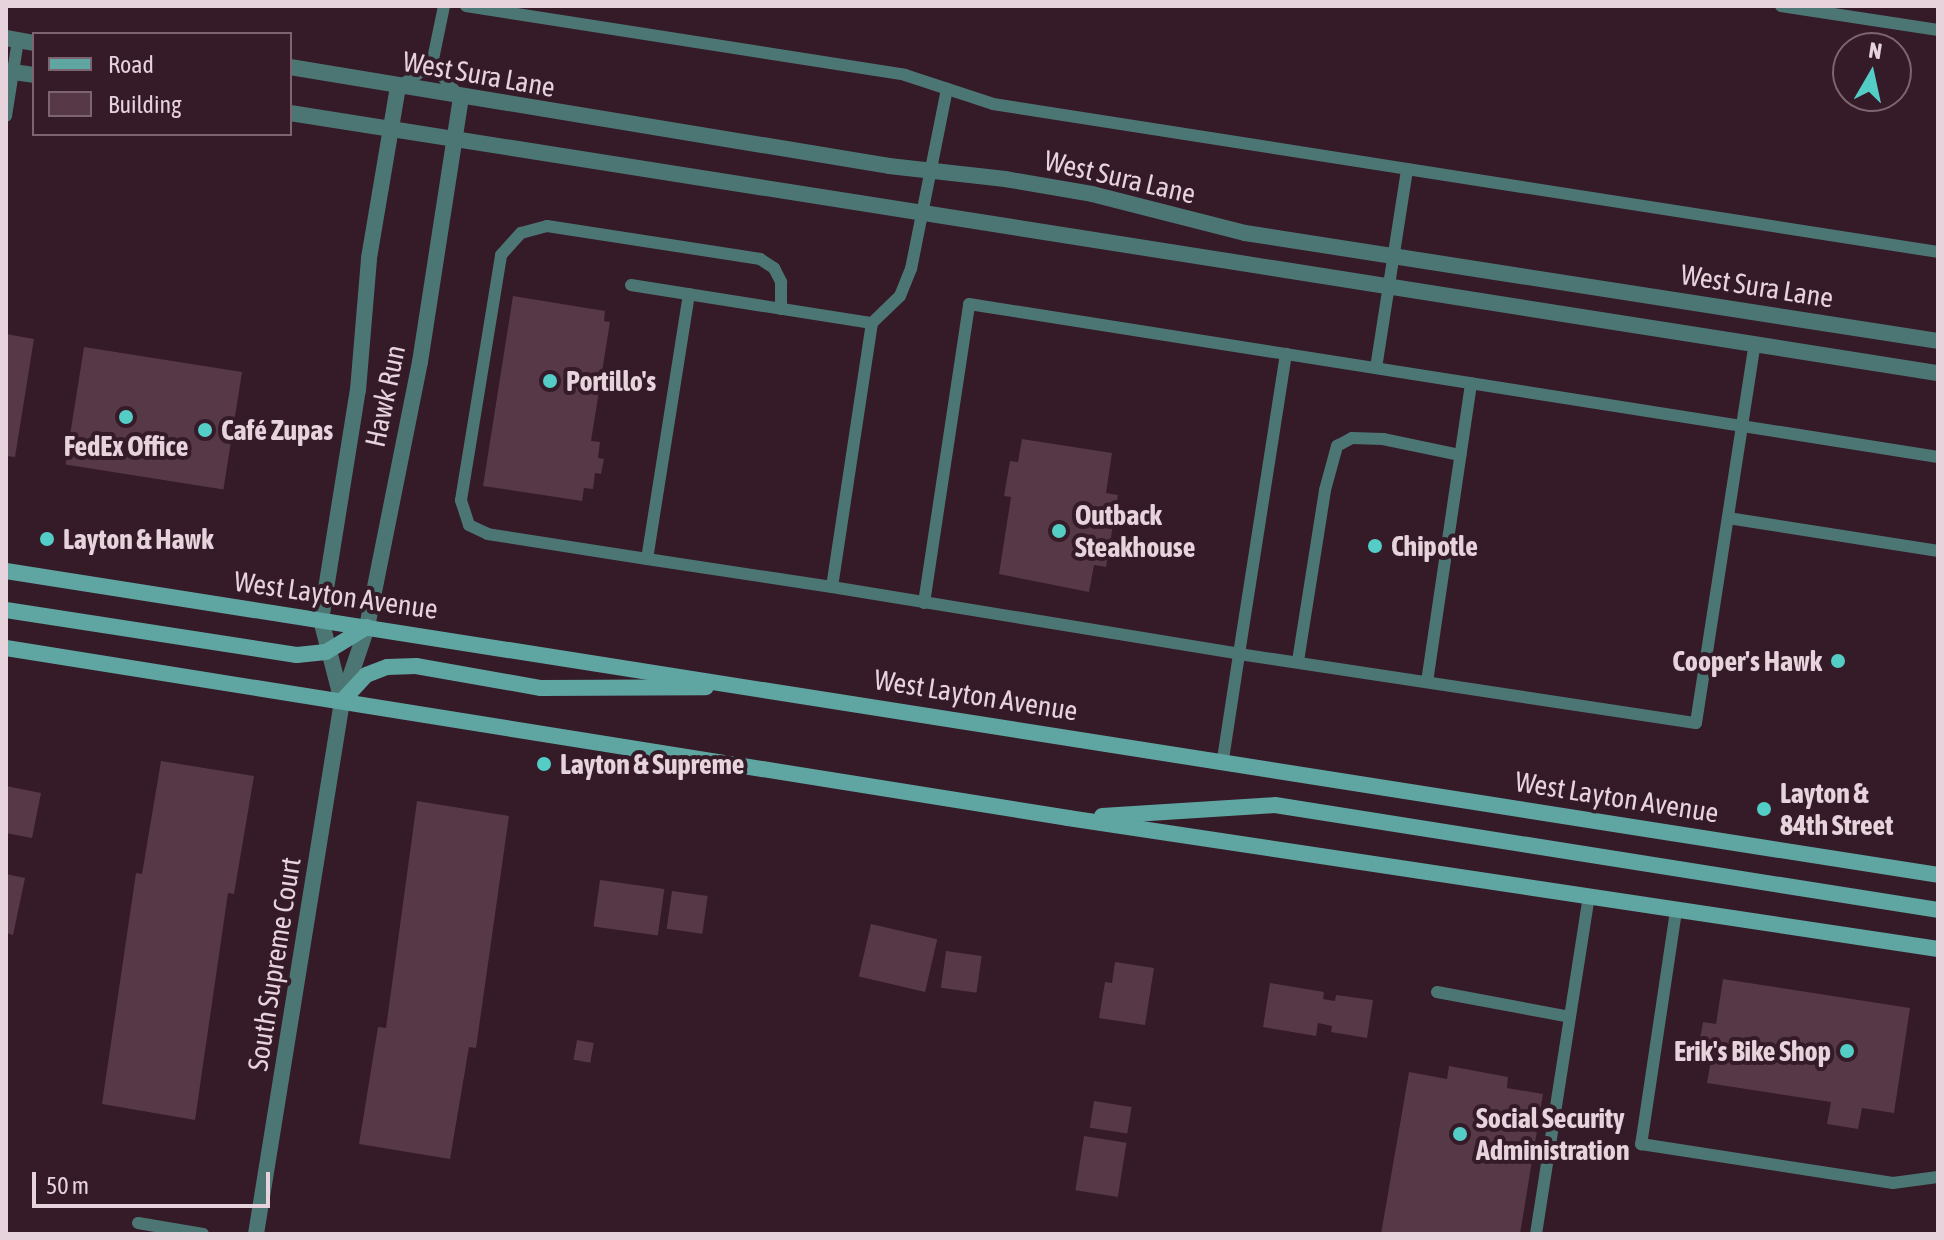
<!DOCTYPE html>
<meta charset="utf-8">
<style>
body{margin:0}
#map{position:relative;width:1944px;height:1240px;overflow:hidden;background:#351a28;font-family:"Asap Condensed",sans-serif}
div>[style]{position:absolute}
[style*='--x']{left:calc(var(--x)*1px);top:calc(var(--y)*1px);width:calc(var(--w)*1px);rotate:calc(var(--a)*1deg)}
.building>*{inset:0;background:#563847;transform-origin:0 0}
.service>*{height:12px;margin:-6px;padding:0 6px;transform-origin:6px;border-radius:6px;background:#4c7674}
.minor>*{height:16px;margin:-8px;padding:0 8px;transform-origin:8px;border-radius:8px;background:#4c7674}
.secondary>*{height:16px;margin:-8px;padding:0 8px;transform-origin:8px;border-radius:8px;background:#5fa5a1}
.dots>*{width:22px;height:22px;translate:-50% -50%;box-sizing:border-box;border:4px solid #351a28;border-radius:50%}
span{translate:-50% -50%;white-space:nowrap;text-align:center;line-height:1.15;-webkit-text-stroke:8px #351a28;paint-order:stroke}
.street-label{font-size:28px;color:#e6d3db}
.poi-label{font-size:28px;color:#e6d3db;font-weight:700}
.left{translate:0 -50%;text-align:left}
.right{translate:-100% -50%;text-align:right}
.frame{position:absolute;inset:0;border:8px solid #e6d3db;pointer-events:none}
.legend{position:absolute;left:32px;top:32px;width:260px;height:104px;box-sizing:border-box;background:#351a28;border:2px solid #7c6470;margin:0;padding:10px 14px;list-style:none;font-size:24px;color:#e6d3db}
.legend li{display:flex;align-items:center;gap:16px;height:40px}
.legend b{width:40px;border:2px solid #7c6470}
.north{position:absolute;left:1832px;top:32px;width:80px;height:80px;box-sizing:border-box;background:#351a28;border:2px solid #7c6470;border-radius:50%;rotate:9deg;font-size:22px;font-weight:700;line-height:32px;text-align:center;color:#e6d3db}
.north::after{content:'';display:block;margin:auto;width:28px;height:36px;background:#54cdc7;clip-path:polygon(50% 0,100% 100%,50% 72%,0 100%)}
.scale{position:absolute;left:32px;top:1172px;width:238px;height:36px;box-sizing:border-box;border:4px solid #e6d3db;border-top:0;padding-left:10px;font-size:24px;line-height:28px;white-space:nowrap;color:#e6d3db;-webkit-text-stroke:6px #351a28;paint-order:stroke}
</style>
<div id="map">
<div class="building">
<i style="clip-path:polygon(513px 296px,605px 311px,604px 321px,610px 322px,591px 441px,600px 442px,598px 458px,604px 459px,601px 474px,595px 473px,593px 489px,584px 488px,582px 501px,483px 486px)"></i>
<i style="clip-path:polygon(6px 334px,34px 339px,15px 457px,6px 456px)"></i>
<i style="left:84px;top:347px;width:160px;height:119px;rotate:9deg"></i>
<i style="clip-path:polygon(1022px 439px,1112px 453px,1106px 493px,1118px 495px,1106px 567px,1094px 565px,1089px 592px,999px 574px,1011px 497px,1004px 496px,1010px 461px,1018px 462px)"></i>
<i style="clip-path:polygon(161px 761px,254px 776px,234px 894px,228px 893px,195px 1120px,102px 1104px,136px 873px,142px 874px)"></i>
<i style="clip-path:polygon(6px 786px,41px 793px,32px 838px,6px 833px)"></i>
<i style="clip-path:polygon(417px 801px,509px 816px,476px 1048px,469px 1047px,450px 1159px,359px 1144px,378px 1027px,386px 1028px)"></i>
<i style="clip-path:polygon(6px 874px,25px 878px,13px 935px,6px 933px)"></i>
<i style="left:600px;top:880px;width:65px;height:47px;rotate:8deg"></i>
<i style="left:672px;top:891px;width:36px;height:38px;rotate:8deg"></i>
<i style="left:871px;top:924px;width:68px;height:54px;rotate:13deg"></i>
<i style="left:946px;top:951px;width:36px;height:37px;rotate:8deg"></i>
<i style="clip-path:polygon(1115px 962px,1154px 968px,1145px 1025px,1099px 1018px,1105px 982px,1112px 983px)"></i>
<i style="clip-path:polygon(1723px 979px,1910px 1008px,1894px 1113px,1862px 1108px,1858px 1129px,1827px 1124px,1831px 1102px,1707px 1083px,1712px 1054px,1698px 1051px,1703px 1022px,1716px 1024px)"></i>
<i style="clip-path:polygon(1270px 983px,1324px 992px,1323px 999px,1335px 1001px,1336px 995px,1373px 1000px,1367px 1038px,1331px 1032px,1332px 1026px,1318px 1023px,1316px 1036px,1263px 1027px)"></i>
<i style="left:577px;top:1040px;width:17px;height:20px;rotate:10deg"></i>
<i style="clip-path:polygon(1449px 1066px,1508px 1077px,1507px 1088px,1543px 1094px,1520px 1234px,1381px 1234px,1409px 1072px,1447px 1079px)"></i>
<i style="left:1094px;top:1101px;width:38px;height:27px;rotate:9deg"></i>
<i style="left:1084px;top:1136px;width:43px;height:55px;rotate:9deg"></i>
</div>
<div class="service">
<i style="--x:466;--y:6;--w:444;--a:8.9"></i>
<i style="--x:905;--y:75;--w:93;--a:18.2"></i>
<i style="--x:993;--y:104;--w:419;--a:8.9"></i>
<i style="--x:1781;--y:6;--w:159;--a:8.7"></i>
<i style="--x:432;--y:64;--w:59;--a:-78.3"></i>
<i style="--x:399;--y:87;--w:40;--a:-34.9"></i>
<i style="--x:432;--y:64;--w:42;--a:49.8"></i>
<i style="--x:6;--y:116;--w:77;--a:-81"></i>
<i style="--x:631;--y:285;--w:244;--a:9"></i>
<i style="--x:689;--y:294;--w:268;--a:99"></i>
<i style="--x:647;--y:559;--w:187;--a:8.6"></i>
<i style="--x:832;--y:587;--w:267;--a:-81.4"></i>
<i style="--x:872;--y:323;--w:39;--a:-44"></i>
<i style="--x:900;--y:296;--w:29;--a:-68"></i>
<i style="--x:911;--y:269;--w:184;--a:-78.7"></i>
<i style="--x:1376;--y:368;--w:201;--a:-81.1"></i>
<i style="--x:1407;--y:169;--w:537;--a:8.88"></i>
<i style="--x:1728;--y:518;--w:213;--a:8.9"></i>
<i style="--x:647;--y:559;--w:161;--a:-171.1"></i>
<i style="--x:488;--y:534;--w:21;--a:-155"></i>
<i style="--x:469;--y:525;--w:26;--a:-108"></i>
<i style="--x:461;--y:500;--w:248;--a:-80.7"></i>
<i style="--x:501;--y:255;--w:30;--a:-48"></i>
<i style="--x:521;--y:233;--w:27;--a:-15"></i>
<i style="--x:547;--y:226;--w:216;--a:8.8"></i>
<i style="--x:760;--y:259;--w:17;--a:33"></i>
<i style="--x:774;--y:268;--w:16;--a:63"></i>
<i style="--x:781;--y:282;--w:27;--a:90"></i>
<i style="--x:832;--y:587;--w:412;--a:9.3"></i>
<i style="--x:1239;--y:654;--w:304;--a:-81.1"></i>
<i style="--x:924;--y:603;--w:302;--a:-81.4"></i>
<i style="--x:969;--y:304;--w:981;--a:8.97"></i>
<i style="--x:1298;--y:661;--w:173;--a:-81"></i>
<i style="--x:1325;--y:490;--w:46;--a:-74.7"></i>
<i style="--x:1337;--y:446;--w:17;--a:-28"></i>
<i style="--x:1352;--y:438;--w:31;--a:2"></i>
<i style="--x:1383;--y:439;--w:79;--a:11.7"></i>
<i style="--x:1427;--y:682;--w:302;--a:-81.6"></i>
<i style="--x:1223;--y:759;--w:106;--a:-81.3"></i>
<i style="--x:1239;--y:654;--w:462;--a:8.6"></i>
<i style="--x:1696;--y:723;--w:384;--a:-81.2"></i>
<i style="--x:1676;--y:911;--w:236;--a:98.5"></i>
<i style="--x:1641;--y:1144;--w:255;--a:8.8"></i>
<i style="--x:1893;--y:1183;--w:45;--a:-7.6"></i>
<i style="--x:1437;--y:992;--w:135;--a:10.6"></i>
<i style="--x:138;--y:1223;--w:66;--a:9.6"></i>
<i style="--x:1536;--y:1234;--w:341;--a:-81.1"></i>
</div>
<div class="minor">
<i style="--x:6;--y:38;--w:28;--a:10"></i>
<i style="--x:290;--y:67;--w:607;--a:9.38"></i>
<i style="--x:889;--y:166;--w:117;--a:6.4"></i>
<i style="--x:1005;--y:179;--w:88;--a:9.8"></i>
<i style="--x:1092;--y:194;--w:158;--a:14.3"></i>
<i style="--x:1245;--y:233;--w:701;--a:8.86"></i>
<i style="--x:6;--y:71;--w:28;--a:8"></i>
<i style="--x:290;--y:113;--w:1668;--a:8.97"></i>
<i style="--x:342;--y:701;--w:84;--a:-104.5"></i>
<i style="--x:321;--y:620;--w:233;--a:-80.9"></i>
<i style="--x:358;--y:390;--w:132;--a:-85.2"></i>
<i style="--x:369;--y:258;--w:173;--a:-80.4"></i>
<i style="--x:256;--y:1234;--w:540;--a:-80.83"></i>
<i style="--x:342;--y:701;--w:78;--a:-71.3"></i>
<i style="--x:367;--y:627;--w:270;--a:-78.7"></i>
<i style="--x:420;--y:362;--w:267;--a:-81.2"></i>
</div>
<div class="secondary">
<i style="--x:6;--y:571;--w:1956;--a:8.94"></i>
<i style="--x:6;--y:610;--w:294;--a:8.8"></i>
<i style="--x:297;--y:655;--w:29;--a:-6"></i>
<i style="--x:326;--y:652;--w:48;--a:-31.4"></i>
<i style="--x:6;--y:648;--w:1076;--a:9.09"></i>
<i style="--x:1068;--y:818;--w:880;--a:8.56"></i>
<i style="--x:342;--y:701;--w:35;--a:-47"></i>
<i style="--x:366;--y:675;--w:22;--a:-21"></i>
<i style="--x:387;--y:667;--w:29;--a:-2"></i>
<i style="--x:416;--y:666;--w:127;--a:10"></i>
<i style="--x:541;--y:688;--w:165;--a:-0.3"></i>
<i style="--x:1102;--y:816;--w:173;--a:-3.6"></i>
<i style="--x:1275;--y:805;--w:671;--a:9"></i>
</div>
<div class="dots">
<i style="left:550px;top:381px;background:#54cdc7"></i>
<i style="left:126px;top:417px;background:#54cdc7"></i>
<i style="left:205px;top:430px;background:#54cdc7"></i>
<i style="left:1059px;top:531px;background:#54cdc7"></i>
<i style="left:47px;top:539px;background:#54cdc7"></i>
<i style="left:1375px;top:546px;background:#54cdc7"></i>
<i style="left:1838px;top:661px;background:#54cdc7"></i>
<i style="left:544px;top:764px;background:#54cdc7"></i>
<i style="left:1764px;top:809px;background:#54cdc7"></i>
<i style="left:1847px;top:1051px;background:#54cdc7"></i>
<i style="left:1460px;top:1134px;background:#54cdc7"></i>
</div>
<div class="street-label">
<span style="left:479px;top:74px;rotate:10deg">West Sura Lane</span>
<span style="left:1120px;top:177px;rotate:13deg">West Sura Lane</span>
<span style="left:1757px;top:286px;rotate:9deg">West Sura Lane</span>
<span style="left:385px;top:396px;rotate:-78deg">Hawk Run</span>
<span style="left:336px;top:595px;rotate:8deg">West Layton Avenue</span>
<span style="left:976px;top:695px;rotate:9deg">West Layton Avenue</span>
<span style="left:1617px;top:797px;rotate:9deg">West Layton Avenue</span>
<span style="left:274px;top:964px;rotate:-81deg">South Supreme Court</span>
</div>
<div class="poi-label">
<span class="left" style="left:566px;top:381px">Portillo's</span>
<span class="left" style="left:221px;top:430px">Café Zupas</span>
<span style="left:126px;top:446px">FedEx Office</span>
<span class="left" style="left:1075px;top:531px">Outback<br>Steakhouse</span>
<span class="left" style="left:63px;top:539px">Layton &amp; Hawk</span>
<span class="left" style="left:1391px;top:546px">Chipotle</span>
<span class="right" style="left:1822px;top:661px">Cooper's Hawk</span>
<span class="left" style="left:560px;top:764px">Layton &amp; Supreme</span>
<span class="left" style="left:1780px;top:809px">Layton &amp;<br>84th Street</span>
<span class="right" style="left:1831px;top:1051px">Erik's Bike Shop</span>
<span class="left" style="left:1476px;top:1134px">Social Security<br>Administration</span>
</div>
<div class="frame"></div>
<ul class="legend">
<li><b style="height:10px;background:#5fa5a1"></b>Road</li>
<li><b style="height:22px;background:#563847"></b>Building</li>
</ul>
<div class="north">N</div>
<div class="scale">50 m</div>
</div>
